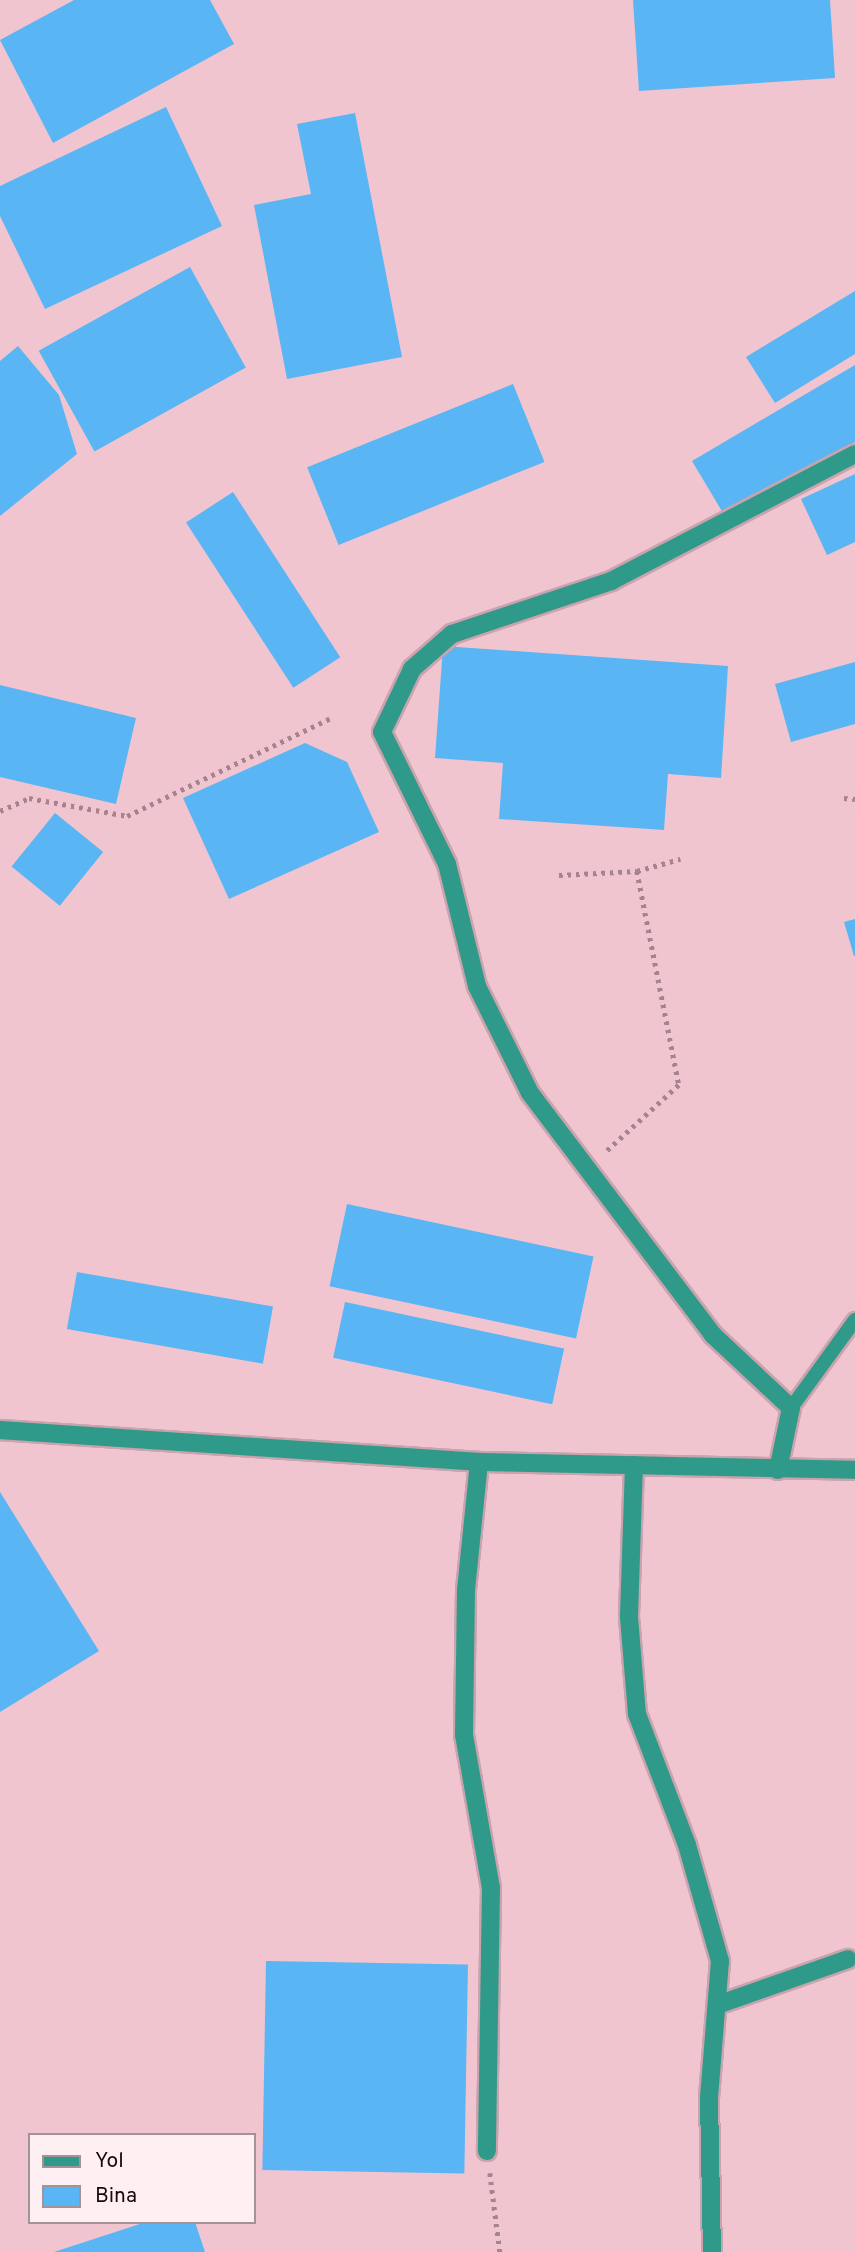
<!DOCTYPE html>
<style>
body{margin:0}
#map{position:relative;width:855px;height:2252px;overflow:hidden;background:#f0c5d0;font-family:Overpass,sans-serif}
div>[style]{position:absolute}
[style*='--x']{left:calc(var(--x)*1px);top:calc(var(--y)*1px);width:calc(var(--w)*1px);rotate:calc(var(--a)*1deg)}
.building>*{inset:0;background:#59b5f3;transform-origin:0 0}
.path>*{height:4.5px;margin-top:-2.25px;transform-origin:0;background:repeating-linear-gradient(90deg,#a5848d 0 3.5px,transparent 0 8.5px)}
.roads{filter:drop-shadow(2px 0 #c9a3ad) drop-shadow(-2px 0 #c9a3ad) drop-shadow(0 2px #c9a3ad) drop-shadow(0 -2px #c9a3ad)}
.service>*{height:14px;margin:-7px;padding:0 7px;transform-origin:7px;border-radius:7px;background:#309a8a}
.minor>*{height:18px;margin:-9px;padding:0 9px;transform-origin:9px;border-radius:9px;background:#309a8a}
.tertiary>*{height:18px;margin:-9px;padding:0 9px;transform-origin:9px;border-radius:9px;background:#309a8a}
span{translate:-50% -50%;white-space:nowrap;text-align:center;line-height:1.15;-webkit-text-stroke:6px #fdeff2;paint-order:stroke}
.legend{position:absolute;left:28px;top:2133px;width:228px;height:91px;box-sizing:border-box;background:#fdeff2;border:2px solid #a19396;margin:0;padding:9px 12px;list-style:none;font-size:21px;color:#17090d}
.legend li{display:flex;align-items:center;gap:14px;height:35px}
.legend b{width:35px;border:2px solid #a19396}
</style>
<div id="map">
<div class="building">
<i style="clip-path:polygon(74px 0,210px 0,234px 44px,53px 143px,0 40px)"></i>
<i style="clip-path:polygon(633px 0,830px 0,835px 78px,639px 91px)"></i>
<i style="clip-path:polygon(166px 107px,222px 226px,45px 309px,0 216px,0 186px)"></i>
<i style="clip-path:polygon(355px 113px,402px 357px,287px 379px,254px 205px,311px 194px,297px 124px)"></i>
<i style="left:190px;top:267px;width:115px;height:173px;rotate:61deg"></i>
<i style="clip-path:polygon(855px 291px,855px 354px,775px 403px,746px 357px)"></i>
<i style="clip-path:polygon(18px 346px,59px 395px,77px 454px,0 516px,0 361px)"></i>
<i style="clip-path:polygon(855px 365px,855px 442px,726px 518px,692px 461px)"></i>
<i style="left:513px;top:384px;width:84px;height:222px;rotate:68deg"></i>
<i style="clip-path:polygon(855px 474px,855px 542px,827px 555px,801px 499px)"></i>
<i style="left:233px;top:492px;width:197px;height:56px;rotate:57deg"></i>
<i style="clip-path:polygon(443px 646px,728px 666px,721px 778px,668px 774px,664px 830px,499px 819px,503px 763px,435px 758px)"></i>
<i style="clip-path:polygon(855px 662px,855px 724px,791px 742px,775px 684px)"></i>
<i style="clip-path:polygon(0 685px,136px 718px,116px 804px,0 777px)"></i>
<i style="clip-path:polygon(305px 743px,347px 762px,379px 832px,229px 899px,183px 798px)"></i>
<i style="left:55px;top:813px;width:62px;height:69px;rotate:39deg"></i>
<i style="clip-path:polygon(855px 919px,855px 956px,854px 956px,844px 922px)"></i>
<i style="left:347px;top:1204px;width:252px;height:84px;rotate:12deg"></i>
<i style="left:77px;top:1272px;width:199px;height:58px;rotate:10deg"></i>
<i style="left:345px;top:1302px;width:224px;height:57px;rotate:12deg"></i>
<i style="clip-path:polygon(0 1492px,99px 1651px,0 1712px)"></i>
<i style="left:266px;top:1961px;width:202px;height:209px;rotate:1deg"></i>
<i style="clip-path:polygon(146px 2222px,195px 2222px,205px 2252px,54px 2252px)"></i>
</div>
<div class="path">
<i style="--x:844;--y:798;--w:11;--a:5"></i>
<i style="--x:0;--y:811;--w:32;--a:-24"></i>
<i style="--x:29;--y:798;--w:100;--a:10.4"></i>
<i style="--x:127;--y:816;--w:229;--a:-25.7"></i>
<i style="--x:637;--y:871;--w:45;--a:-15.6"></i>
<i style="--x:559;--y:875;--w:78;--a:-2.9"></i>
<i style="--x:637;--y:871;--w:218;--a:78.9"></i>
<i style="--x:679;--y:1085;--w:99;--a:137.5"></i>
<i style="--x:490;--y:2173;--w:80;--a:82.8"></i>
</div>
<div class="roads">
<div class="service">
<i style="--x:791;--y:1408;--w:109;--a:-54"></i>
</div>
<div class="minor">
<i style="--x:479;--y:1462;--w:129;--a:95.8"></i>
<i style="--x:466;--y:1590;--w:145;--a:90.8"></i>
<i style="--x:464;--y:1735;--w:155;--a:80"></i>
<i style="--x:491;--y:1888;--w:263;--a:90.9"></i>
<i style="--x:634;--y:1465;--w:152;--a:91.9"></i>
<i style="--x:629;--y:1617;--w:97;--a:85.3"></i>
<i style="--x:637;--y:1714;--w:140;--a:69.1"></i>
<i style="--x:687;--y:1845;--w:121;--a:74.1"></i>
<i style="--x:720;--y:1961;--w:137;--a:94.6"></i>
<i style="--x:709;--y:2098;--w:154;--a:88.9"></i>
<i style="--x:778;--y:1470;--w:63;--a:-78.2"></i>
<i style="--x:791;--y:1408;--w:107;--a:-136.9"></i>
<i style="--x:713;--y:1335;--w:303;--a:-127.1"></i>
<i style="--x:530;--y:1093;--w:119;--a:-116.4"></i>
<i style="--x:477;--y:986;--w:126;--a:-103.8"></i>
<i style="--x:447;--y:864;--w:147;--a:-116.2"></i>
<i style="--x:382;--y:732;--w:70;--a:-64.5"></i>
<i style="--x:412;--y:669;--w:53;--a:-41.2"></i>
<i style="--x:452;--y:634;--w:168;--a:-18.4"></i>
<i style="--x:611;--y:581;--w:275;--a:-27.5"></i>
<i style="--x:717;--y:2005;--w:139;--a:-19.3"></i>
</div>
<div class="tertiary">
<i style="--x:0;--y:1430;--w:480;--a:3.8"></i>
<i style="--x:479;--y:1462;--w:376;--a:1.2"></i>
</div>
</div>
<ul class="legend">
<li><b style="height:9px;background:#309a8a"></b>Yol</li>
<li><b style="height:19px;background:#59b5f3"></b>Bina</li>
</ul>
</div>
